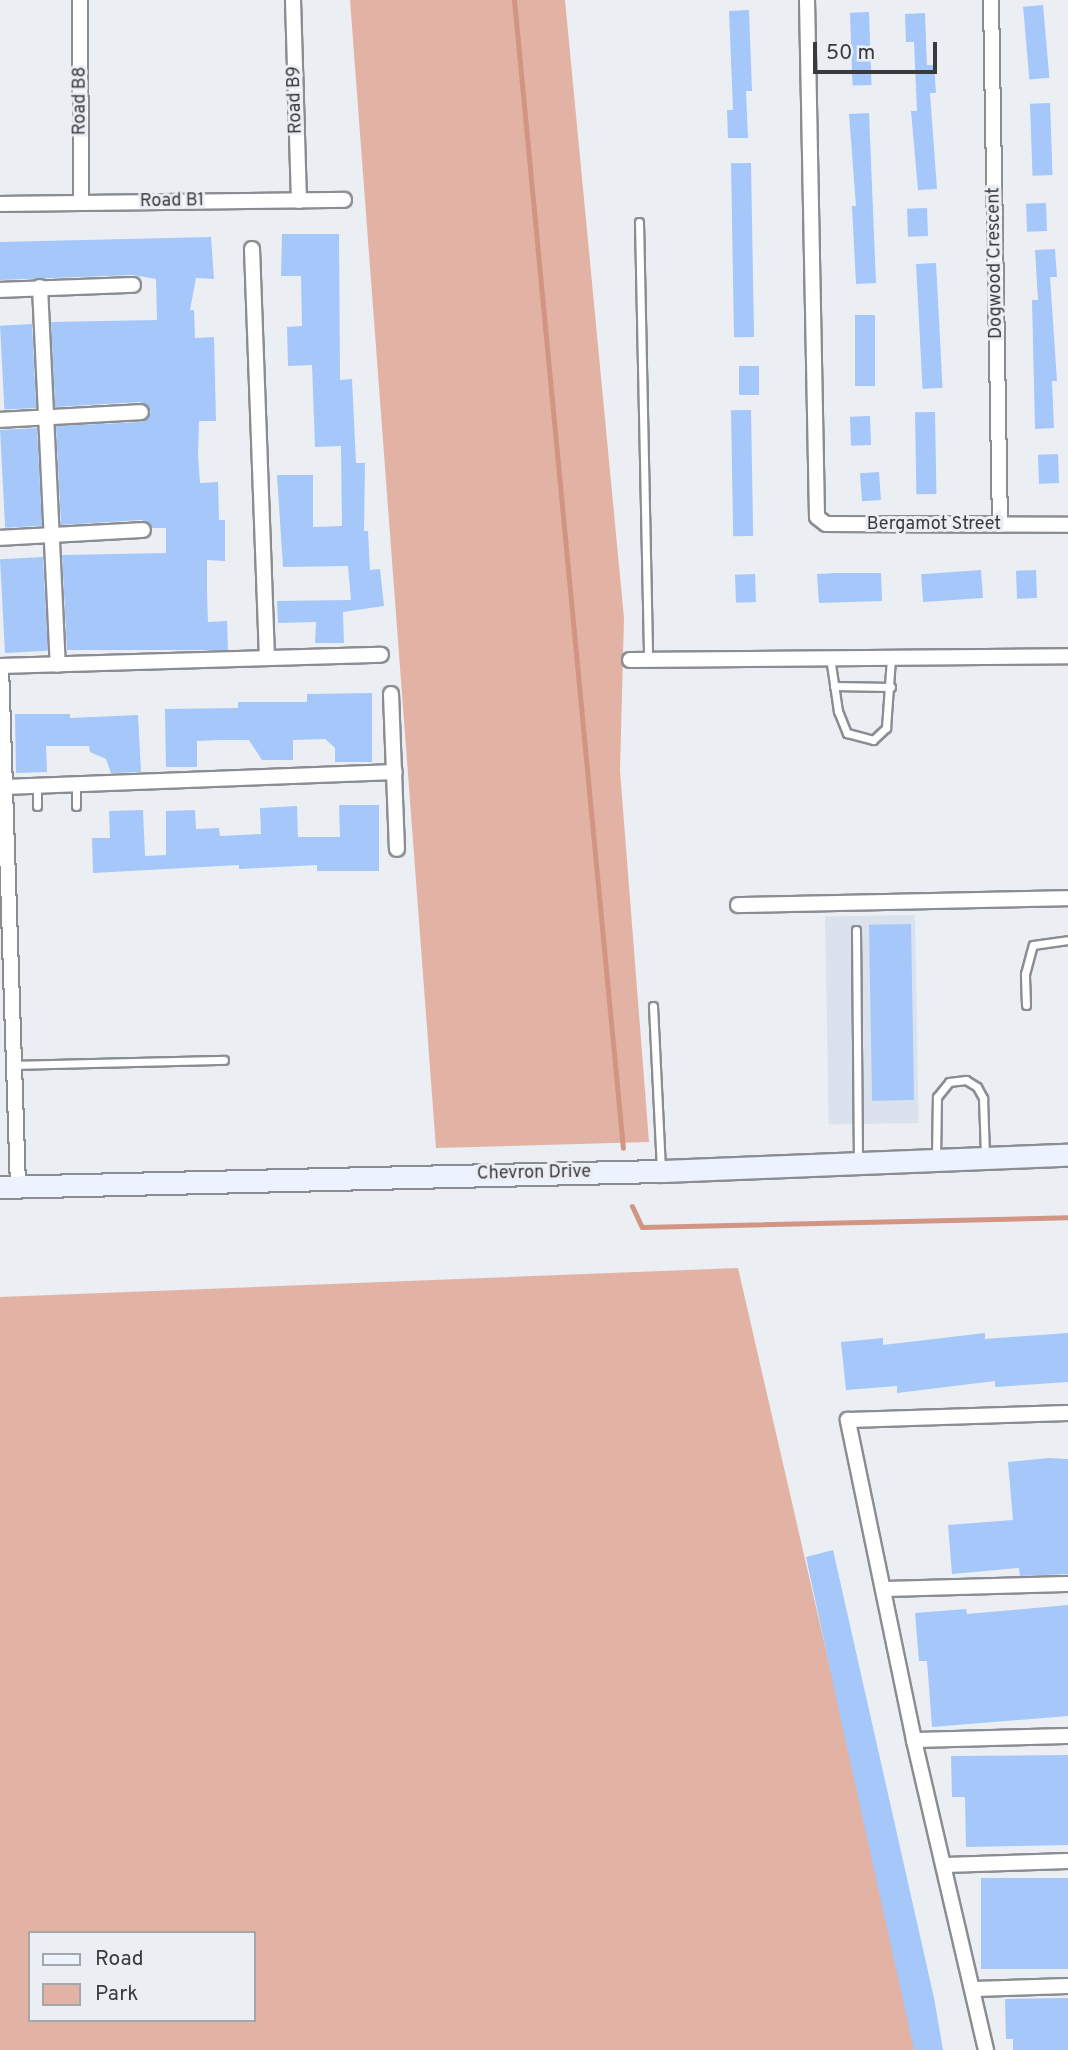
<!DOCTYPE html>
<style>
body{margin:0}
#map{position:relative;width:1068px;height:2050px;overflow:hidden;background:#ebeff4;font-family:Overpass,sans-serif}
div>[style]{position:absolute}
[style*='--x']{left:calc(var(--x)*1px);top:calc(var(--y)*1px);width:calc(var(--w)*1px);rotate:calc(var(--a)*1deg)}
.built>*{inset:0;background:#dae2ed;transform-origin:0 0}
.green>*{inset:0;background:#e2b2a4}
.stream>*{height:5px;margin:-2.5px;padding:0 2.5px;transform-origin:2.5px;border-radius:2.5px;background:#d39583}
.building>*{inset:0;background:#a5c7f9;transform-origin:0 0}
.roads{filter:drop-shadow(2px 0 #8a8d92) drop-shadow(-2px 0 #8a8d92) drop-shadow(0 2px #8a8d92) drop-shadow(0 -2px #8a8d92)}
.lane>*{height:7px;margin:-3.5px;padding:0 3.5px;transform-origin:3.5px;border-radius:3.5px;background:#fff}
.street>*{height:14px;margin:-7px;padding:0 7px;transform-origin:7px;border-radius:7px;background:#fff}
.secondary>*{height:21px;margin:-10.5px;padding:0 10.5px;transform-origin:10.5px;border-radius:10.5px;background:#ecf3fe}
span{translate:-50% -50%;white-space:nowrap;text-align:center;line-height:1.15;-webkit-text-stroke:6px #ebeff4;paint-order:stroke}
.street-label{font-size:18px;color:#383a3c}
.legend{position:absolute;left:28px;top:1931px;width:228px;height:91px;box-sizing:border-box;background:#ebeff4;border:2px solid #a3a7aa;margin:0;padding:9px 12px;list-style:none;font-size:21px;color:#383a3c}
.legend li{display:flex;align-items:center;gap:14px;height:35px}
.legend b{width:35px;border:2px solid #a3a7aa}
.scale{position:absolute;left:813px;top:42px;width:124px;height:32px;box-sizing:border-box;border:4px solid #383a3c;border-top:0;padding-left:9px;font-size:21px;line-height:24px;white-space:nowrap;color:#383a3c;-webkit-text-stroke:5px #ebeff4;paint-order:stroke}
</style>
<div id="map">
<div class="built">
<i style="left:915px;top:915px;width:208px;height:90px;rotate:89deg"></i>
</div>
<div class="green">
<i style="clip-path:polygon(350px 0,565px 0,624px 618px,620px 771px,649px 1142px,436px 1148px)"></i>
<i style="clip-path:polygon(evenodd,738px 1268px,918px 2050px,0 2050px,0 1297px,738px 1268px,30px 1933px,254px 1933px,254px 2020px,30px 2020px,30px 1933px)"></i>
</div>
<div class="stream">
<i style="--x:514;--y:0;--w:1153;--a:84.58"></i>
<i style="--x:632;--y:1206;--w:23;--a:65"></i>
<i style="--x:642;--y:1227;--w:426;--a:-1.3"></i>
</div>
<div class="building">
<i style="left:1043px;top:5px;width:73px;height:20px;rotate:85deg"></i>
<i style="clip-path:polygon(749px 10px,752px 91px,746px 91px,748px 138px,728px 138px,727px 110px,733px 110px,729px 11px)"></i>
<i style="left:869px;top:12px;width:73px;height:19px;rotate:88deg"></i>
<i style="clip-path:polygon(925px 13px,927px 65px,934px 65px,936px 93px,930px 93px,937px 189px,918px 190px,911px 111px,917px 111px,914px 42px,906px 42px,905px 14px)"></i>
<i style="left:1050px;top:103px;width:72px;height:20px;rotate:88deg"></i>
<i style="clip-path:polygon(869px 113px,876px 283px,856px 284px,852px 206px,856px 206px,849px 114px)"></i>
<i style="left:751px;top:163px;width:174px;height:20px;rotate:89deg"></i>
<i style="left:1046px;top:203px;width:28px;height:20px;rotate:88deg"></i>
<i style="left:927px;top:208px;width:28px;height:20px;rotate:88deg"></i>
<i style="clip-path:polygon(282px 234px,339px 234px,340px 380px,352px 379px,356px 463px,365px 463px,364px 531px,368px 531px,370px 570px,380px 569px,384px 606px,343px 612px,344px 643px,315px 643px,316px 622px,278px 623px,277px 601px,351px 600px,348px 566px,283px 567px,277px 475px,313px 475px,313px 527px,342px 526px,341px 446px,315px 447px,312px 365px,288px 366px,287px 327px,302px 326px,301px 276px,281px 276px)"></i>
<i style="clip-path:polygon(211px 237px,214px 279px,196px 278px,190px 310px,194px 310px,195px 338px,214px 337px,216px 421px,199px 421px,198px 455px,200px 483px,218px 482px,219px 520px,225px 520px,225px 561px,207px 560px,207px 594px,208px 622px,227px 621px,228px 650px,67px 650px,62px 555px,166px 553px,166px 528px,152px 528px,142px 520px,61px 525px,56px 426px,142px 422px,151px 412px,140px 402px,55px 407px,51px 322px,157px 320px,156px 279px,133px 275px,0 280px,0 242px)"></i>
<i style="clip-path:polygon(1055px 249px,1057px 277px,1050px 277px,1057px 381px,1052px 381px,1054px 428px,1035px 429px,1032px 300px,1038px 300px,1035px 250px)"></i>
<i style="left:936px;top:263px;width:125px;height:20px;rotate:87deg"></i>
<i style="left:855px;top:315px;width:20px;height:71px"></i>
<i style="left:32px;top:324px;width:84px;height:32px;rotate:87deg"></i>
<i style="left:739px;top:366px;width:20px;height:29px"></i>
<i style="left:751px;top:410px;width:126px;height:20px;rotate:89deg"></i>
<i style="left:935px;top:412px;width:82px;height:20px;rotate:89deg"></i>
<i style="left:870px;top:416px;width:29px;height:20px;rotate:88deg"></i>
<i style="left:37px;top:428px;width:98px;height:37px;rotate:87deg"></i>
<i style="left:1058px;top:454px;width:29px;height:20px;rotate:88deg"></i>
<i style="left:879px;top:472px;width:28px;height:19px;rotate:86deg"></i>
<i style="left:43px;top:557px;width:94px;height:43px;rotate:87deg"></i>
<i style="left:981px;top:570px;width:28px;height:60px;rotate:86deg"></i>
<i style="left:1036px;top:570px;width:28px;height:20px;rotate:88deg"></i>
<i style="clip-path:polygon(837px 573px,881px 573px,882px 601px,819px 603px,817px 574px)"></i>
<i style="left:755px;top:574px;width:28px;height:20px;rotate:88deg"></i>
<i style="clip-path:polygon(372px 693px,372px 762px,335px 762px,335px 748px,325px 739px,293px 740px,293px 760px,262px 760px,249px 740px,220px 740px,197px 741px,197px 767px,166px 767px,165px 709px,238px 708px,238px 702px,307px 702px,307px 694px)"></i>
<i style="clip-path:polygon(15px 714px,70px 714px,70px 718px,138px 715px,141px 772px,111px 773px,106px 759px,90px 752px,89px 746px,46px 746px,47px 772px,16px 773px)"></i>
<i style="clip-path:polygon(339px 805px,379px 805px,379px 871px,317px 871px,317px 865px,239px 869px,239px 865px,93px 873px,92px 838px,110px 838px,109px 811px,143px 810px,145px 856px,166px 855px,166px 811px,195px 810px,196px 829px,219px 828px,220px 836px,261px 834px,260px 808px,297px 806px,298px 837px,340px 837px)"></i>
<i style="left:911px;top:924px;width:176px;height:42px;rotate:89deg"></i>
<i style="clip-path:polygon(985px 1333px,985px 1339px,1068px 1333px,1068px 1382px,995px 1387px,995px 1381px,897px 1393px,897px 1386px,846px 1390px,841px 1342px,883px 1338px,883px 1345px)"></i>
<i style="clip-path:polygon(1049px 1458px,1068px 1459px,1068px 1574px,1020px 1576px,1019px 1568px,952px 1574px,948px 1525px,1013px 1520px,1008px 1462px)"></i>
<i style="clip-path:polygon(833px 1550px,934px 1998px,943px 2050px,914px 2050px,840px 1716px,806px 1557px)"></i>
<i style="clip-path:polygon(1068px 1605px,1068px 1716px,932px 1727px,927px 1661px,919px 1661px,915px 1613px,966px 1609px,967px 1614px)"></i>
<i style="clip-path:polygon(1068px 1755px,1068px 1845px,966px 1847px,965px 1797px,952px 1797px,951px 1756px)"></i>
<i style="left:1068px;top:1878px;width:91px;height:87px;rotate:90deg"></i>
<i style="clip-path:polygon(1068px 1998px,1068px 2050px,1013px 2050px,1013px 2039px,1006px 2039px,1005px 1999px)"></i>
</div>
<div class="roads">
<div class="lane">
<i style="--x:639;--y:222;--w:437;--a:88.8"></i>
<i style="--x:830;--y:657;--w:55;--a:81.6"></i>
<i style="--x:838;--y:711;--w:24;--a:68"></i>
<i style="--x:847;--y:733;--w:27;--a:15"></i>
<i style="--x:873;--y:740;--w:18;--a:-43"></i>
<i style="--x:886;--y:728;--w:70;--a:-85.9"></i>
<i style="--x:834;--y:686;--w:57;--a:1"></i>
<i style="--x:76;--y:785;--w:21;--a:90"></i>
<i style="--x:37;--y:786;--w:20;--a:90"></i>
<i style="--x:856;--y:930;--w:230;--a:89.5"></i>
<i style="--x:1026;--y:1005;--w:31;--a:-92"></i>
<i style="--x:1025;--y:974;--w:30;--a:-75"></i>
<i style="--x:1033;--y:945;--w:35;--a:-8"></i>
<i style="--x:653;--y:1006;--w:161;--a:87.2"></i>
<i style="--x:14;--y:1065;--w:210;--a:-1.4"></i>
<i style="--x:936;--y:1158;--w:61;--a:-89.1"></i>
<i style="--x:937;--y:1097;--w:19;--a:-51"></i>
<i style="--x:949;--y:1082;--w:17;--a:-7"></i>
<i style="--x:966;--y:1080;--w:13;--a:32"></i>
<i style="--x:977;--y:1087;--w:13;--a:61"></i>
<i style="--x:983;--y:1098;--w:58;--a:88"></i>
</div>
<div class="street">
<i style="--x:80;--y:0;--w:203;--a:89.7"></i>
<i style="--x:293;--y:0;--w:201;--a:88.3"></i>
<i style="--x:807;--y:0;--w:517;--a:88.89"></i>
<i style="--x:817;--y:517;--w:11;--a:38"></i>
<i style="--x:826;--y:524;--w:242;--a:0.2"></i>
<i style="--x:991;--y:0;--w:525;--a:89.02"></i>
<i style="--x:0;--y:204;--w:344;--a:-0.7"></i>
<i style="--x:252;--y:249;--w:409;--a:87.9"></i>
<i style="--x:40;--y:287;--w:378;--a:87.3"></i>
<i style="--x:0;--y:290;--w:133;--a:-2.2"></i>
<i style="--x:0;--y:420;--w:141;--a:-3.2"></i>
<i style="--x:0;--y:538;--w:143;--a:-3.2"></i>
<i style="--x:630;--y:660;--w:438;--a:-0.5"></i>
<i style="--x:0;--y:666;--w:381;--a:-1.7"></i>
<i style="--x:1;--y:666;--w:520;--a:88.13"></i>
<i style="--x:391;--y:694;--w:155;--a:87.8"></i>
<i style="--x:5;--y:787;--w:390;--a:-2.2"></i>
<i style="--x:738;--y:905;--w:330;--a:-1.2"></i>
<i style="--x:884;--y:1589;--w:184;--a:-1.6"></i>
<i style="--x:914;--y:1740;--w:154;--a:-1.5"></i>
<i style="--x:945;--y:1865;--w:123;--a:-1.9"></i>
<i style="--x:974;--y:1989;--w:94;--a:-1.8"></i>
<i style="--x:986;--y:2050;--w:318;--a:-103.1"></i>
<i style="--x:914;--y:1740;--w:327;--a:-101.7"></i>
<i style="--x:848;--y:1420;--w:220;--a:-1.8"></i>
</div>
<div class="secondary">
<i style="--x:0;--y:1187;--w:661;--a:-1.39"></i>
<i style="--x:661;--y:1171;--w:407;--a:-2.3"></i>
</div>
</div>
<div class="street-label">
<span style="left:296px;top:100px;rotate:-92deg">Road B9</span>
<span style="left:81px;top:101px;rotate:-90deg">Road B8</span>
<span style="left:172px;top:202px;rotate:-1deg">Road B1</span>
<span style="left:996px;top:263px;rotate:-91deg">Dogwood Crescent</span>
<span style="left:934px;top:525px">Bergamot Street</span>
<span style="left:534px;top:1174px;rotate:-1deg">Chevron Drive</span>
</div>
<ul class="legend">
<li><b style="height:9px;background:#ecf3fe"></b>Road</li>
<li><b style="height:19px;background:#e2b2a4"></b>Park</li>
</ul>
<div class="scale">50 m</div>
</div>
